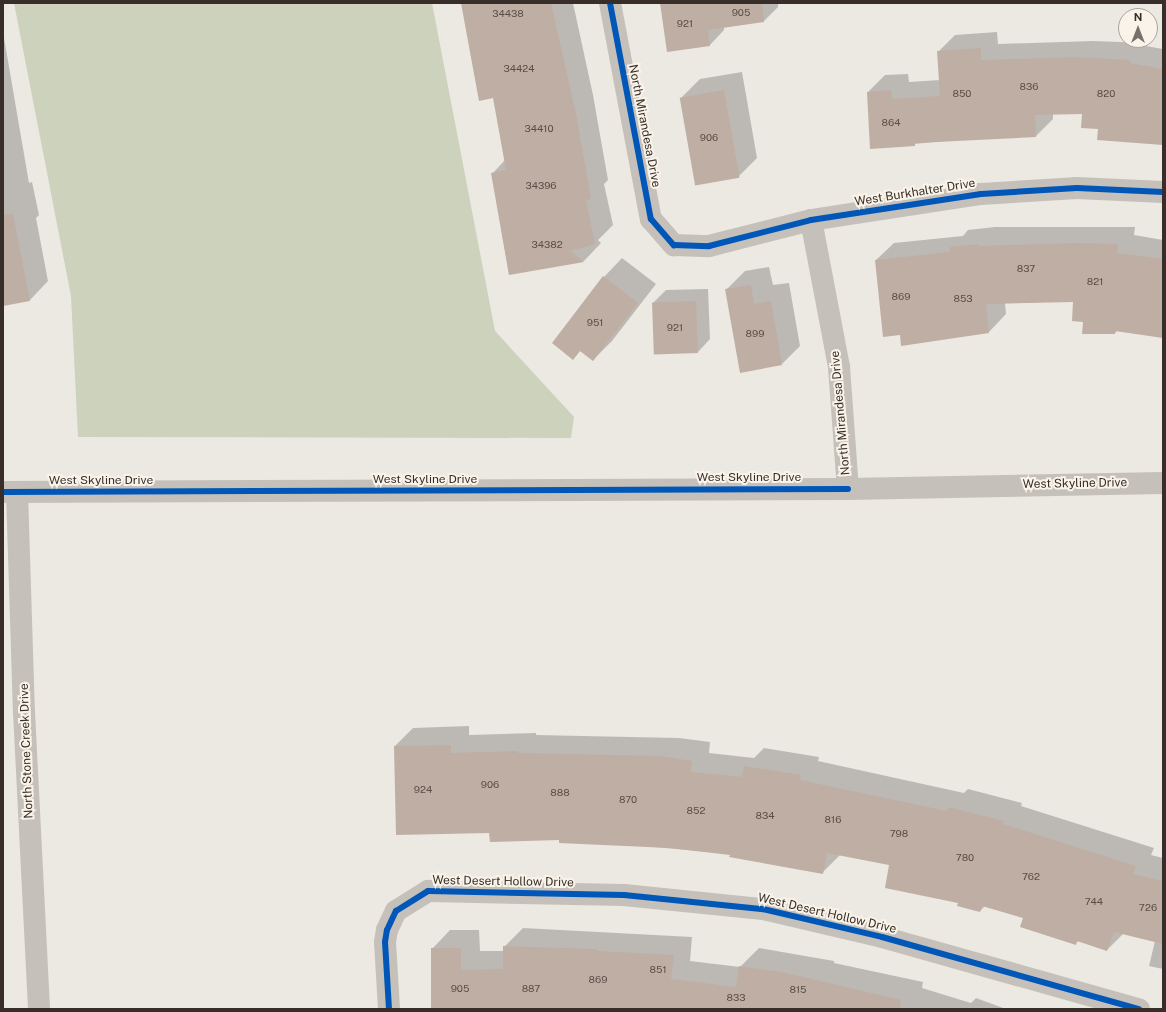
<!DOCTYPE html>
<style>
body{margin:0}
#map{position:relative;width:1166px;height:1012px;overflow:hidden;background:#ece8e2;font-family:"Public Sans",sans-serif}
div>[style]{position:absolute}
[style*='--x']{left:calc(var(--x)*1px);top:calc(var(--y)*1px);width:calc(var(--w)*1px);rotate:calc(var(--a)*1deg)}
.green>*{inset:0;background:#ccd2bc}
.shadow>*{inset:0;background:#0003}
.building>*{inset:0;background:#bfaea4;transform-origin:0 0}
.minor>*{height:22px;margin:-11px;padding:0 11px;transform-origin:11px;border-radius:11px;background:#c6c0ba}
.tertiary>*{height:22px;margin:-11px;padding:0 11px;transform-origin:11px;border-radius:11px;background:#c6c0ba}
.cycleway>*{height:6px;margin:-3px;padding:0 3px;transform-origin:3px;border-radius:3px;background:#0057b8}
span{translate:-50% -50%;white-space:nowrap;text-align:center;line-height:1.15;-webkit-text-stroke:4px #f9f3e9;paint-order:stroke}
.number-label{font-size:10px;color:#594e48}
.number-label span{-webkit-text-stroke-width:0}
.street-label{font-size:12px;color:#372e29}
.frame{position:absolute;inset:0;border:4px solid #372e29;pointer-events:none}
.north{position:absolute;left:1118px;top:8px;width:40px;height:40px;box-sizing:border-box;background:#f9f3e9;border:1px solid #aba49c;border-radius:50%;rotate:0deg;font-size:11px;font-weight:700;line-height:16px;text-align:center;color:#372e29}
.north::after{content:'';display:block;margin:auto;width:14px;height:18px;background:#766f6a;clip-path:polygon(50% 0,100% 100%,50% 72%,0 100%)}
</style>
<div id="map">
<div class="green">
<i style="clip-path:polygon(14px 3px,432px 3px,495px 331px,574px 417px,571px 438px,78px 437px,71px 296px)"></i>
</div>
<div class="shadow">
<i style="clip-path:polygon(461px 3px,573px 3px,593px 95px,608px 180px,604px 184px,613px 225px,598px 240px,601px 243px,584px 261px,509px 274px,492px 174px,505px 160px,494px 97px)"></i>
<i style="clip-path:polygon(661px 3px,778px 3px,778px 7px,764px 21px,724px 27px,724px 30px,710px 45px,668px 51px)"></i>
<i style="clip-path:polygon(3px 32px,29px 183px,32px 182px,39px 215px,36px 218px,48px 281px,30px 300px,3px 305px)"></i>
<i style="clip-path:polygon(997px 32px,998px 44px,1093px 41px,1147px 43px,1146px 46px,1163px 49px,1163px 144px,1099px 128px,1083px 113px,1053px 114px,1053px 119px,1036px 136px,989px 137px,871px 148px,868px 92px,885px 75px,908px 74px,909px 82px,940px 80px,938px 52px,955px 35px)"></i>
<i style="clip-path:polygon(742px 72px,757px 158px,738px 177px,681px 98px,700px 79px)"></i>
<i style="clip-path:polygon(995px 227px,1135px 227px,1134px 235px,1163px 240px,1163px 337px,1118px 330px,1115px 333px,1074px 301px,1005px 303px,1006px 314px,989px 332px,902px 345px,901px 334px,876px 260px,894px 243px,963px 236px,968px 230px)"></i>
<i style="clip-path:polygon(622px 258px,656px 284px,612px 341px,593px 360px,581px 350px,573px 358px,604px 277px)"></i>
<i style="clip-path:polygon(769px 267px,773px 285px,789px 283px,800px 346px,782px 364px,726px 290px,745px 271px)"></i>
<i style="clip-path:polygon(708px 289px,710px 339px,698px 352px,653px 303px,666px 290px)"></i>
<i style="clip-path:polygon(469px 726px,469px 735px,536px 733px,536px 735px,679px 738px,710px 742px,709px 753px,754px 758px,764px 748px,819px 757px,818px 761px,964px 793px,968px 789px,1022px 803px,1021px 806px,1154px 848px,1151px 855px,1163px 858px,1163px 969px,1149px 966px,1155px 941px,1124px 933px,1107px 950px,1078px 941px,1075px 944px,1024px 918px,985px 906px,980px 911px,959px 902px,891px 865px,841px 854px,822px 873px,731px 854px,490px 832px,395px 746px,413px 728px)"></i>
<i style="clip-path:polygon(523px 928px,692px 937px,690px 961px,740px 967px,759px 948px,834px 961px,834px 963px,923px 982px,922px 988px,971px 1003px,976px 998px,1006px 1009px,432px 1009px,432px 949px,450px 930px,479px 930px,480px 951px,504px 951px,504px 947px)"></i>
</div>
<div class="building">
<i style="clip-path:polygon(461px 3px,551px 3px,576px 114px,591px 199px,586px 200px,595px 244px,570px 251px,584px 262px,509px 275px,491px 173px,506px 170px,493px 98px,479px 101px)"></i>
<i style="clip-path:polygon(660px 3px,762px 3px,764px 22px,708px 30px,710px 46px,667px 52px)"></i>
<i style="clip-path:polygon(981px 48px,981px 60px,1075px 57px,1130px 60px,1130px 63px,1163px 69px,1163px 145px,1097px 140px,1098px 129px,1081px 128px,1082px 114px,1035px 115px,1036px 137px,915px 143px,915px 146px,870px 149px,867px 92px,891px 90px,892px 99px,940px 96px,937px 51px)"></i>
<i style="left:724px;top:90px;width:89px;height:45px;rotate:80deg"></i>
<i style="clip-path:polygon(13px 214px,30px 301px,3px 306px,3px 215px)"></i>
<i style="clip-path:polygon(1076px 243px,1118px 244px,1117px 253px,1163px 259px,1163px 338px,1115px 331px,1115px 334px,1082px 334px,1083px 322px,1072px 321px,1073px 302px,986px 304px,989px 333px,901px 346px,900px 335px,883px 337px,875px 260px,950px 252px,950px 247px,978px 244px,978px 246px)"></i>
<i style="clip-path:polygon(603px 276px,638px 303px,593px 361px,580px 351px,573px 360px,552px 343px)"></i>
<i style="clip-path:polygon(751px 285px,754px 304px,771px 301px,782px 365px,740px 373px,725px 289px)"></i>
<i style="left:696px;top:301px;width:52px;height:44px;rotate:88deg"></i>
<i style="clip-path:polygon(451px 745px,451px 753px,518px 751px,518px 753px,660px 756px,692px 761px,691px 772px,742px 777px,744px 766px,801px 775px,800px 780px,947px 811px,948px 807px,1004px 821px,1003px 824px,1136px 866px,1133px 874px,1163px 881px,1163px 944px,1114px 932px,1107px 951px,1077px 941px,1076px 945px,1020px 927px,1023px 918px,982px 906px,980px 912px,957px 906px,958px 903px,885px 888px,889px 865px,827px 853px,823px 874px,729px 857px,730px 855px,670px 848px,559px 843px,559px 840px,490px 842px,489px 833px,396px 835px,394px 746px)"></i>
<i style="clip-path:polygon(503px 946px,597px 949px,597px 951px,674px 955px,671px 979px,736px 987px,739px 966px,782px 972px,901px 1000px,900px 1009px,431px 1009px,431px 948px,461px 948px,461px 970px,503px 969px)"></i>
</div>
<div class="minor">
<i style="--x:610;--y:3;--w:220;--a:79.3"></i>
<i style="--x:651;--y:219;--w:35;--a:49"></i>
<i style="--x:674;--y:245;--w:35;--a:2"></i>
<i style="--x:709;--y:246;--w:105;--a:-14.3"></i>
<i style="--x:811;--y:220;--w:172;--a:-8.7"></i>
<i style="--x:981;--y:194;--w:96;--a:-3.6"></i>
<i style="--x:1077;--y:188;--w:86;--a:2.7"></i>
<i style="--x:811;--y:220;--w:150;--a:79.2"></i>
<i style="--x:839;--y:367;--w:122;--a:85.8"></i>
<i style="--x:17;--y:492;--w:220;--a:88.2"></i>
<i style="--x:24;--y:712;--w:297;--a:87.1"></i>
<i style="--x:389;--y:1009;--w:67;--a:-93.4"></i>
<i style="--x:385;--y:942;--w:12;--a:-81"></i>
<i style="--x:387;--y:930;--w:21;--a:-65"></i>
<i style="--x:396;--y:911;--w:38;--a:-32"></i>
<i style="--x:428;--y:891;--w:196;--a:1.2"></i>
<i style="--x:624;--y:895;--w:140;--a:5.8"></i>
<i style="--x:763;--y:909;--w:122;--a:13.2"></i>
<i style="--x:882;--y:937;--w:267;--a:15.7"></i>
</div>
<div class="tertiary">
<i style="--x:3;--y:492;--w:845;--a:-0.2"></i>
<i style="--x:848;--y:489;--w:315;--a:-1.1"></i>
</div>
<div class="cycleway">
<i style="--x:610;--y:3;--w:220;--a:79.3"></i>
<i style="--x:651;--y:219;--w:35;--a:49"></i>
<i style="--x:674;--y:245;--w:35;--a:2"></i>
<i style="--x:709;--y:246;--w:105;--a:-14.3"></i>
<i style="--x:811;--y:220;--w:172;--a:-8.7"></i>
<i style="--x:981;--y:194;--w:96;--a:-3.6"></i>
<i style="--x:1077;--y:188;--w:86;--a:2.7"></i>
<i style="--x:3;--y:492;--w:845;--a:-0.2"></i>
<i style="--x:389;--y:1009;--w:67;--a:-93.4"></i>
<i style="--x:385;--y:942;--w:12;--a:-81"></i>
<i style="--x:387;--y:930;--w:21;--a:-65"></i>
<i style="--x:396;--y:911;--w:38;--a:-32"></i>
<i style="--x:428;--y:891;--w:196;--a:1.2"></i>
<i style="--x:624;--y:895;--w:140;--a:5.8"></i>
<i style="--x:763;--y:909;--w:122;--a:13.2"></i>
<i style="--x:882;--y:937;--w:267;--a:15.7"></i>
</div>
<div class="number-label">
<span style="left:741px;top:13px">905</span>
<span style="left:508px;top:14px">34438</span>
<span style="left:685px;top:24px">921</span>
<span style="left:519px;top:69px">34424</span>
<span style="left:1029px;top:87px">836</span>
<span style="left:962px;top:94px">850</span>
<span style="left:1106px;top:94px">820</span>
<span style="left:891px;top:123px">864</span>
<span style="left:539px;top:129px">34410</span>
<span style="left:709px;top:138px">906</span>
<span style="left:541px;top:186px">34396</span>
<span style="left:547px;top:245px">34382</span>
<span style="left:1026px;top:269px">837</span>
<span style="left:1095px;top:282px">821</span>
<span style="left:901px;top:297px">869</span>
<span style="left:963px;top:299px">853</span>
<span style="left:595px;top:323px">951</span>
<span style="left:675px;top:328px">921</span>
<span style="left:755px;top:334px">899</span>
<span style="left:490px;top:785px">906</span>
<span style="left:423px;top:790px">924</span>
<span style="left:560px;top:793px">888</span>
<span style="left:628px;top:800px">870</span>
<span style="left:696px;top:811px">852</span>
<span style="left:765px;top:816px">834</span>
<span style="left:833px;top:820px">816</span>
<span style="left:899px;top:834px">798</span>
<span style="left:965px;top:858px">780</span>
<span style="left:1031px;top:877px">762</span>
<span style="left:1094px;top:902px">744</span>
<span style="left:1148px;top:908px">726</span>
<span style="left:658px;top:970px">851</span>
<span style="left:598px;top:980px">869</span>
<span style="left:460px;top:989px">905</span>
<span style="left:531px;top:989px">887</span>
<span style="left:798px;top:990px">815</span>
<span style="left:736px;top:998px">833</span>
</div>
<div class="street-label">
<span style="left:644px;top:126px;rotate:79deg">North Mirandesa Drive</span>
<span style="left:915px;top:193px;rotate:-9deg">West Burkhalter Drive</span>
<span style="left:841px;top:413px;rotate:-95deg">North Mirandesa Drive</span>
<span style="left:749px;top:478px">West Skyline Drive</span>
<span style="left:425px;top:480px">West Skyline Drive</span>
<span style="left:101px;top:481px">West Skyline Drive</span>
<span style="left:1075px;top:484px;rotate:-1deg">West Skyline Drive</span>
<span style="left:27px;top:751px;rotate:-92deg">North Stone Creek Drive</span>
<span style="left:503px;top:882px;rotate:1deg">West Desert Hollow Drive</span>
<span style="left:827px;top:914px;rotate:13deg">West Desert Hollow Drive</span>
</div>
<div class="frame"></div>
<div class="north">N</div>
</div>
